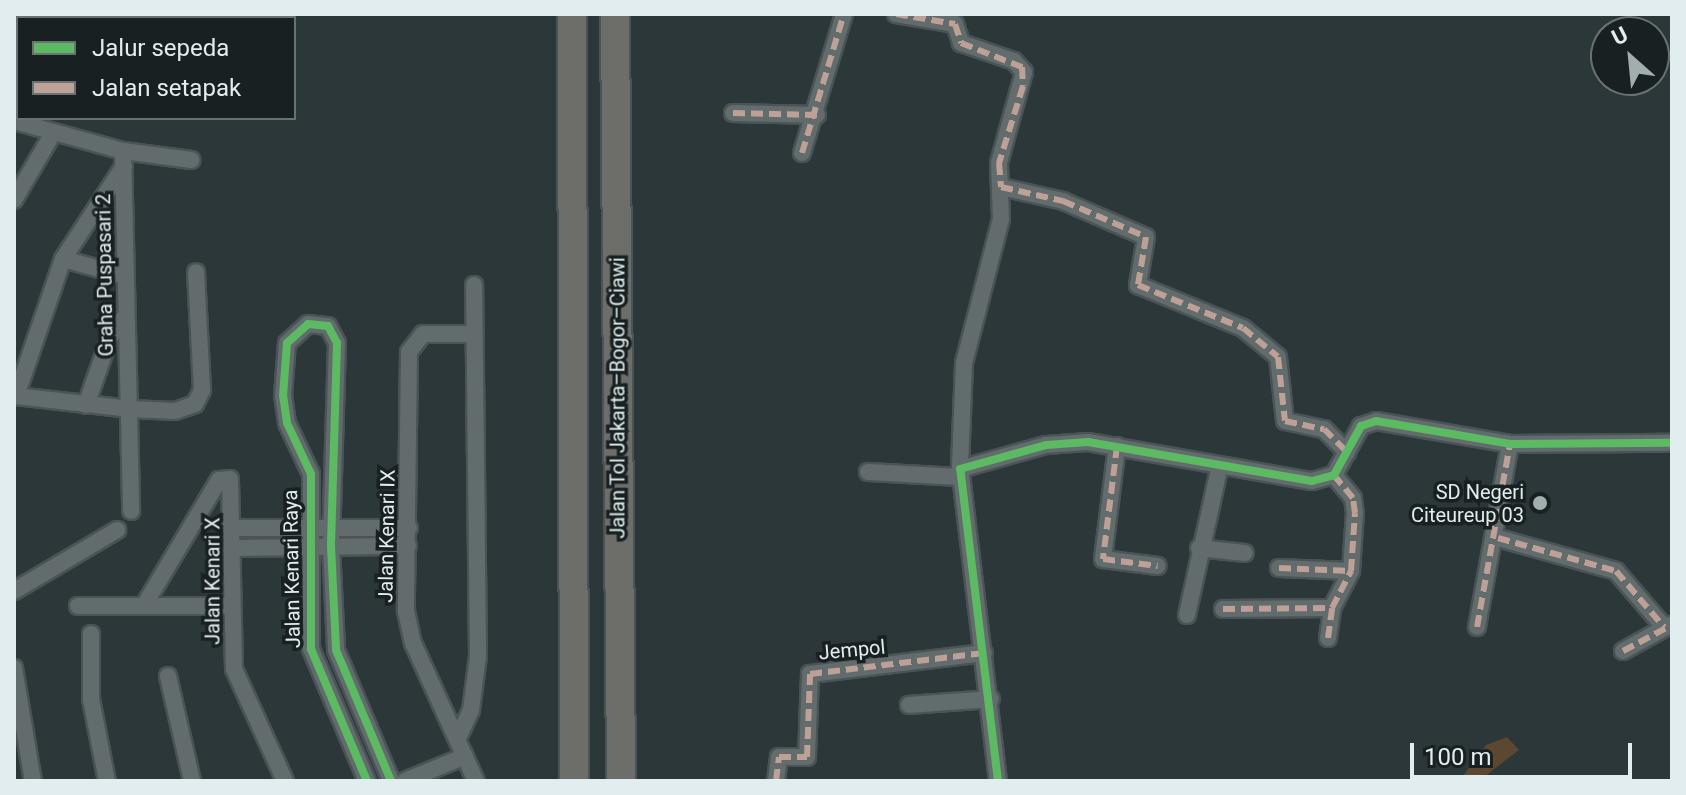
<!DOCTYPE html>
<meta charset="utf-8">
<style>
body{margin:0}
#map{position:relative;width:1686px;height:795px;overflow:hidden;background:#2c3739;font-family:Roboto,sans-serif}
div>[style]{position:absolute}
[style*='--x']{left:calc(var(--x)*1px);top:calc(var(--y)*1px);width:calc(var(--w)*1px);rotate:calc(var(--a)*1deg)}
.green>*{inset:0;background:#5c4730}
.roads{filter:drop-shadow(2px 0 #4a5355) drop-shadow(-2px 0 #4a5355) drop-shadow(0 2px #4a5355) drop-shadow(0 -2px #4a5355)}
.street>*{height:16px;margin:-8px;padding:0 8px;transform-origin:8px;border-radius:8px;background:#636c6d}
.highway>*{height:28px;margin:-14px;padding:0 14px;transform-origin:14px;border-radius:14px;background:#6d6e69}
.quiet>*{height:6px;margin-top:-3px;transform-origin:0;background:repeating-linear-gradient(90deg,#bda197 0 12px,transparent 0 18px)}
.cycleway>*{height:8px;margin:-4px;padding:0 4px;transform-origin:4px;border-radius:4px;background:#5cba63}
.dots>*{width:22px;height:22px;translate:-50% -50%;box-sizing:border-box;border:4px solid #182021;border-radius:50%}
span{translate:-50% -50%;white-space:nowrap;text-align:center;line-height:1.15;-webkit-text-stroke:7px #182021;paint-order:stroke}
.street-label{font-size:20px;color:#e1edee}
.poi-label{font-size:20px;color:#e1edee}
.right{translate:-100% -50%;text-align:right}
.frame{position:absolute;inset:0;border:16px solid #e1edee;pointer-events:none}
.legend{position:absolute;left:16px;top:16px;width:280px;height:104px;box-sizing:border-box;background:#182021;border:2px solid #687273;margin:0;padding:10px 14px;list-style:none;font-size:24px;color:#e1edee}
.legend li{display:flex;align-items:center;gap:16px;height:40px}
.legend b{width:40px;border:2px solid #687273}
.north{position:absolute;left:1590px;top:16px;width:80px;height:80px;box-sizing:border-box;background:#182021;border:2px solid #687273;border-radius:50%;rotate:333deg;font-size:22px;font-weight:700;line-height:32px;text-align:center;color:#e1edee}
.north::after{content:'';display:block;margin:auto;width:28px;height:36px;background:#a2adaf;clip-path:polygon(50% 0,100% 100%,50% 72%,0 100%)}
.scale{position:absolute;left:1410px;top:743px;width:222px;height:36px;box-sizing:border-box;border:4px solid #e1edee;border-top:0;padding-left:10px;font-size:24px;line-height:28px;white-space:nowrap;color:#e1edee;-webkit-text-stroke:6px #182021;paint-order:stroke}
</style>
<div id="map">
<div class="green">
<div style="clip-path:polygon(1507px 737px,1519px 750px,1479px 781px,1459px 781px,1486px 745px)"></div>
</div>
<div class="roads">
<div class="street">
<div style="--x:193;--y:14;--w:5;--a:0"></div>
<div style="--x:896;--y:14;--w:60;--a:9.6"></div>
<div style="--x:955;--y:24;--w:20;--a:72"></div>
<div style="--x:961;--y:43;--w:56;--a:18.8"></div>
<div style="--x:1014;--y:61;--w:15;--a:48"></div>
<div style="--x:1024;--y:72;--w:94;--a:105.4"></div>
<div style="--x:999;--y:163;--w:56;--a:88"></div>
<div style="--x:1001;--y:219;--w:149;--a:104.4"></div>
<div style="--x:964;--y:363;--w:106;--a:92.2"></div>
<div style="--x:141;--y:18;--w:7;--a:-34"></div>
<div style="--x:733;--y:113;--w:84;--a:1.4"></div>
<div style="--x:14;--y:121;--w:113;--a:15.4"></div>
<div style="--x:123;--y:151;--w:360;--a:88.7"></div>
<div style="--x:123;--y:151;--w:69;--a:7.5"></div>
<div style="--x:802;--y:153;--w:145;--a:-73.2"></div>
<div style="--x:124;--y:166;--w:111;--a:123.3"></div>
<div style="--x:63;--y:259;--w:145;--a:108.9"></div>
<div style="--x:16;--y:396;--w:115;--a:6.5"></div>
<div style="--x:130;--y:409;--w:45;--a:2.5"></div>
<div style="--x:175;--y:411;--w:21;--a:-19"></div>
<div style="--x:195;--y:404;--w:16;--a:-63"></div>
<div style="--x:202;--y:390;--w:118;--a:-92.9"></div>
<div style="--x:1001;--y:187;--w:64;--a:12.7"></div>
<div style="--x:1063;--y:201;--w:90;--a:23.4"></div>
<div style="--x:1146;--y:237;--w:49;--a:99.5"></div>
<div style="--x:1138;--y:285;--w:113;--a:22.3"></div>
<div style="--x:1243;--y:328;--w:45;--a:39.6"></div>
<div style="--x:1278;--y:357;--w:64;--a:83.8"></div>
<div style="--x:1285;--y:421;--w:40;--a:12"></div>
<div style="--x:1324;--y:429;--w:33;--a:45"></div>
<div style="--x:14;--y:200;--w:75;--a:-59.7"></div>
<div style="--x:63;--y:259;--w:61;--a:15.2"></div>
<div style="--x:474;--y:334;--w:51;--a:180"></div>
<div style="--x:423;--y:334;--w:23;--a:128"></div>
<div style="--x:409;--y:352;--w:259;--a:90.7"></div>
<div style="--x:406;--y:611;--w:33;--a:78"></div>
<div style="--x:413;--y:643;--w:152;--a:65.5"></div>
<div style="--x:86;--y:405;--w:72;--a:-70.6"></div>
<div style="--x:110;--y:337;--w:24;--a:-54"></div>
<div style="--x:1117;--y:446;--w:114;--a:97.1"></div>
<div style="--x:1103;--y:559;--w:55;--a:7.3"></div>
<div style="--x:868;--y:472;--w:92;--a:3.1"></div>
<div style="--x:234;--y:528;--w:175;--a:0"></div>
<div style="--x:1498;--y:538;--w:123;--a:15.6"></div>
<div style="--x:1616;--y:571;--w:74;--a:49.4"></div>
<div style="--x:234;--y:548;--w:174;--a:-0.7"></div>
<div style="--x:1199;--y:548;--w:46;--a:6.2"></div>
<div style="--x:1279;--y:568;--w:72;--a:2.4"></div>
<div style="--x:14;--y:591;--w:120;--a:-30.6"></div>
<div style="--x:145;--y:604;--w:144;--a:-59.2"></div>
<div style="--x:219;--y:480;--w:11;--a:-5"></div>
<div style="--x:230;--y:479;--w:190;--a:88.8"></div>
<div style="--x:234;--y:669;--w:123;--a:65.5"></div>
<div style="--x:78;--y:606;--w:151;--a:0"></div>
<div style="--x:1223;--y:609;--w:109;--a:-0.5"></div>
<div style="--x:1187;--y:615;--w:149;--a:-77.6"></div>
<div style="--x:1477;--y:627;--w:186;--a:-79.8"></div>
<div style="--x:91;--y:634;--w:65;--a:90"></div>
<div style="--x:91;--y:699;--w:84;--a:79"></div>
<div style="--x:1328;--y:638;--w:30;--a:-82"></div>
<div style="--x:1332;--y:608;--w:42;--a:-62.8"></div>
<div style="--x:1351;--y:571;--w:58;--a:-86.1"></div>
<div style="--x:1355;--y:513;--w:15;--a:-98"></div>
<div style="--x:1353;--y:498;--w:30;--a:-130"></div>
<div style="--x:1623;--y:651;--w:54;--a:-29"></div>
<div style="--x:14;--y:668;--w:115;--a:80.5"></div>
<div style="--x:168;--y:676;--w:108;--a:77.1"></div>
<div style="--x:909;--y:705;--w:82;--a:-4.2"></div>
<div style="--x:458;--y:738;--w:31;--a:-65"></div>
<div style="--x:471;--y:710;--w:54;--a:-82.6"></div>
<div style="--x:478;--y:656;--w:371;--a:-90.6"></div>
<div style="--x:367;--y:781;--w:143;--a:-113"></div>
<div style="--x:311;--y:649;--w:175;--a:-90"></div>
<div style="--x:311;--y:474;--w:56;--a:-115.2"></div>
<div style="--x:287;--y:423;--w:27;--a:-98"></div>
<div style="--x:283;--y:396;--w:53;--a:-85.7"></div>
<div style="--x:287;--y:343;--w:28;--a:-42"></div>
<div style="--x:308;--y:324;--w:20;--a:6"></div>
<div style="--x:328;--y:326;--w:19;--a:62"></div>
<div style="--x:337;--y:343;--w:203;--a:91.7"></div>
<div style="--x:331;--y:546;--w:104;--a:87.2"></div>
<div style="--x:336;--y:650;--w:142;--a:67.2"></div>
<div style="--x:405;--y:781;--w:65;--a:-22.6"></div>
<div style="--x:776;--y:781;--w:24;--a:-83"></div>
<div style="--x:779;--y:757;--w:28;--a:0"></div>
<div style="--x:807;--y:757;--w:83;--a:-87.9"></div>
<div style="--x:810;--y:674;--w:175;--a:-6.9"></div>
<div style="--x:998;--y:781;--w:314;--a:-96.9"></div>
<div style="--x:960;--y:469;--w:89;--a:-15.6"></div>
<div style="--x:1046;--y:445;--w:42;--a:-4.1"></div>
<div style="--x:1088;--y:442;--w:227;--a:9.9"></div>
<div style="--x:1312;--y:481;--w:23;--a:-15"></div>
<div style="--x:1334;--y:475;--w:56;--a:-61.1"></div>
<div style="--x:1361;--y:426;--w:16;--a:-18"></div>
<div style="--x:1376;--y:421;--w:136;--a:9.7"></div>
<div style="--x:1510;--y:444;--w:162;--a:-0.4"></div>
</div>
<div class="highway">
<div style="--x:572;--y:14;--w:767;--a:89.85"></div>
<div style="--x:615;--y:14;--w:767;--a:89.55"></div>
</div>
</div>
<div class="quiet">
<div style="--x:896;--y:14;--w:60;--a:9.6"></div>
<div style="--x:955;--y:24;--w:20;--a:72"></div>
<div style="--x:961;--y:43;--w:66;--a:21.5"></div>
<div style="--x:1022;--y:67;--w:19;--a:87"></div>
<div style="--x:1023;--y:86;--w:81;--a:107.3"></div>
<div style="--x:999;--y:163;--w:24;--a:85"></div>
<div style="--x:1001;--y:187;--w:64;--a:12.7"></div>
<div style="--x:1063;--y:201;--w:90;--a:23.4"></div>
<div style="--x:1146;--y:237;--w:49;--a:99.5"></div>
<div style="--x:1138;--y:285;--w:113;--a:22.3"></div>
<div style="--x:1243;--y:328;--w:45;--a:39.6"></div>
<div style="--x:1278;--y:357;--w:64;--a:83.8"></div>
<div style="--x:1285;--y:421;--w:40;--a:12"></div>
<div style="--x:1324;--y:429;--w:33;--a:45"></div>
<div style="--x:733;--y:113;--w:84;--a:1.4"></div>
<div style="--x:802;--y:153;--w:145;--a:-73.2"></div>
<div style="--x:1117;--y:446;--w:114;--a:97.1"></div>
<div style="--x:1103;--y:559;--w:55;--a:7.3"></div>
<div style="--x:1498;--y:538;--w:123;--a:15.6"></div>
<div style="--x:1616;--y:571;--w:74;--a:49.4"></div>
<div style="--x:1279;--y:568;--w:72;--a:2.4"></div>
<div style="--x:1223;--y:609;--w:109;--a:-0.5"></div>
<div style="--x:1477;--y:627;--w:186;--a:-79.8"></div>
<div style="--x:1328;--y:638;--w:30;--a:-82"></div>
<div style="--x:1332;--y:608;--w:42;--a:-62.8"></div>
<div style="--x:1351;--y:571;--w:58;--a:-86.1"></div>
<div style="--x:1355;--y:513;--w:15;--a:-98"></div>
<div style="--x:1353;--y:498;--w:30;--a:-130"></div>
<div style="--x:1623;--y:651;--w:55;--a:-28"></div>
<div style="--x:776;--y:781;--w:24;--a:-83"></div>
<div style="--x:779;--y:757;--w:28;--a:0"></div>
<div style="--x:807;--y:757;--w:83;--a:-87.9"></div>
<div style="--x:810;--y:674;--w:175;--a:-6.9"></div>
</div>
<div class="cycleway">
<div style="--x:367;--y:781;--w:143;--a:-113"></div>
<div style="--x:311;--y:649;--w:175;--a:-90"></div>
<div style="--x:311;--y:474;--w:56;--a:-115.2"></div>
<div style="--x:287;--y:423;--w:27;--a:-98"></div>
<div style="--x:283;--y:396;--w:53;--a:-85.7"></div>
<div style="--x:287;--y:343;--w:28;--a:-42"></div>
<div style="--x:308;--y:324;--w:20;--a:6"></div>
<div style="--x:328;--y:326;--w:19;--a:62"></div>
<div style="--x:337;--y:343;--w:203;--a:91.7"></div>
<div style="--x:331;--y:546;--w:104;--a:87.2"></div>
<div style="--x:336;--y:650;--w:142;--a:67.2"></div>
<div style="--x:998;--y:781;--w:314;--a:-96.9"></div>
<div style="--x:960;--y:469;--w:89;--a:-15.6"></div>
<div style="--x:1046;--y:445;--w:42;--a:-4.1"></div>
<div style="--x:1088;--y:442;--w:227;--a:9.9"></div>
<div style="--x:1312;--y:481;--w:23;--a:-15"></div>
<div style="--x:1334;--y:475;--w:56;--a:-61.1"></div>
<div style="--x:1361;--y:426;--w:16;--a:-18"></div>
<div style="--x:1376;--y:421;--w:136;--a:9.7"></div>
<div style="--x:1510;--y:444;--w:162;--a:-0.4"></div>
</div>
<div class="dots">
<div style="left:1540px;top:503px;background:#a2adaf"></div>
</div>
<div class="street-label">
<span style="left:105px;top:275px;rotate:-91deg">Graha Puspasari 2</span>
<span style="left:618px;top:398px;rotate:-90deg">Jalan Tol Jakarta–Bogor–Ciawi</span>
<span style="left:387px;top:536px;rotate:-89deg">Jalan Kenari IX</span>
<span style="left:292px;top:569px;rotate:-91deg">Jalan Kenari Raya</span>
<span style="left:213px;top:581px;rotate:-90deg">Jalan Kenari X</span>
<span style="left:852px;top:650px;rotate:-5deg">Jempol</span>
</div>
<div class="poi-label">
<span class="right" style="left:1524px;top:504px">SD Negeri<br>Citeureup 03</span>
</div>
<div class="frame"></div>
<ul class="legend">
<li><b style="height:10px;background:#5cba63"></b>Jalur sepeda</li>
<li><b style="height:10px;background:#bda197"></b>Jalan setapak</li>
</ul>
<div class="north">U</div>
<div class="scale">100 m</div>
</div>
